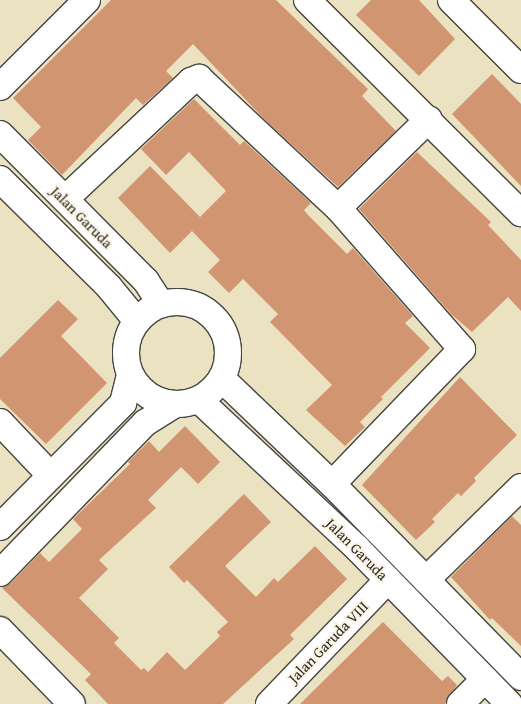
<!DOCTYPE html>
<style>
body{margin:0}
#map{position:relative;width:521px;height:704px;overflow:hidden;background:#eae2c1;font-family:"Gentium Book Plus",serif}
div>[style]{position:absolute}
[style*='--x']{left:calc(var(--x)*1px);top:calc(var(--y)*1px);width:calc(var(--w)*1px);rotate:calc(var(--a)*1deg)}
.building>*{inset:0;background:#d29572}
.roads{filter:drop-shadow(1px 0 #484642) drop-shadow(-1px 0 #484642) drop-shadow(0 1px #484642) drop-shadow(0 -1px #484642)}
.minor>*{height:26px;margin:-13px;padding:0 13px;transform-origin:13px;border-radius:13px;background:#fff}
.minor>.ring{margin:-13px;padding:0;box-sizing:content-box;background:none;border:26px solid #fff;border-radius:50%}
span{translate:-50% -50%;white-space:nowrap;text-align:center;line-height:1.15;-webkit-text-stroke:4.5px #fcf5e5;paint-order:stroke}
.street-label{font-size:15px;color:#2b2b2b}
</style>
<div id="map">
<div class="building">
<div style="clip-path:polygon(111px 0,276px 0,368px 89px,362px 96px,396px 131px,338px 187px,265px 120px,193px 44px,166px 71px,173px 78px,143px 105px,136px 98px,62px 175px,28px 140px,41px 127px,13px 98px)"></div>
<div style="clip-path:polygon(371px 0,419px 0,455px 39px,419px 76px,356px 15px)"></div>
<div style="clip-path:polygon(492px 74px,521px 104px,521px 186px,452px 114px)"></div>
<div style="clip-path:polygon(194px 99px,240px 145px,244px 141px,311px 203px,304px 210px,308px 215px,347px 254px,353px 248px,413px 316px,405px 323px,430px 348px,381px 397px,383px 399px,360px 422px,365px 427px,345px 446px,306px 410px,332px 385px,270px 322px,278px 314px,243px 279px,229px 293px,208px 272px,220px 260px,192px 231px,170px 253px,118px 198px,150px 166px,200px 217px,226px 191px,189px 152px,166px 175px,141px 149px)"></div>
<div style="clip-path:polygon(417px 152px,491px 222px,488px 225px,521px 260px,521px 311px,508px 297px,472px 332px,451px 314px,359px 209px)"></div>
<div style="clip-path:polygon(58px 300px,78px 319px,61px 336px,107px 383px,46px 444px,0 399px,0 358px)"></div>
<div style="clip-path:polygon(460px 377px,517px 435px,474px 478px,476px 481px,461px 496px,458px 493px,432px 519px,435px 522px,416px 540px,362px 485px)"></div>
<div style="clip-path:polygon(185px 426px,220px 462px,198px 484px,181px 467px,148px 500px,156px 508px,99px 560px,108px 569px,79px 598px,119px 638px,114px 643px,141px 670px,144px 668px,148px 672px,167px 652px,185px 670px,220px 636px,217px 632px,228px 622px,187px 580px,184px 583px,169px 567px,244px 494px,271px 522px,225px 566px,256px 597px,274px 578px,278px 582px,315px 546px,347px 579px,290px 635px,294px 639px,223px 704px,108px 704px,85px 680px,91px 674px,2px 588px,11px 583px,40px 553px,49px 562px,82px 529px,73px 519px,130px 464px,128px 462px,149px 441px,159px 452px)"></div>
<div style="clip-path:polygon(512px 516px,521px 525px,521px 646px,492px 618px,490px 620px,451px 577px)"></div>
<div style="clip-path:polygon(383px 622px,442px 681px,448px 676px,457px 685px,445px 704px,300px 704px)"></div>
</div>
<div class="roads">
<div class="minor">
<div style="--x:307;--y:0;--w:302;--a:44.9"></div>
<div style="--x:451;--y:0;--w:99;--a:45"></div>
<div style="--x:0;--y:87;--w:123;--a:-45"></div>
<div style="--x:0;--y:134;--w:207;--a:45.2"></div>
<div style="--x:146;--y:281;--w:27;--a:57"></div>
<div style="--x:0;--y:179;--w:153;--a:44.7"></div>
<div style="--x:109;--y:287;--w:43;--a:50.7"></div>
<div style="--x:65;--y:199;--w:173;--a:-43.1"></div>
<div style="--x:191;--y:81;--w:9;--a:-21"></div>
<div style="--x:199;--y:78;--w:190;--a:43.1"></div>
<div style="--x:338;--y:208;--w:188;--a:48.7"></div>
<div style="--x:462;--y:349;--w:187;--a:133.9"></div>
<div style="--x:338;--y:208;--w:127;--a:-44.4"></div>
<div class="ring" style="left:126px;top:302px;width:76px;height:76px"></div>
<div style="--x:222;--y:379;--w:152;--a:43.7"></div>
<div style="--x:332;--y:484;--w:270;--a:45.6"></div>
<div style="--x:199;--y:400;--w:216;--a:43.1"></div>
<div style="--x:357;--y:548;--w:218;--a:45.7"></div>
<div style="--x:0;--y:422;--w:74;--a:46.6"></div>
<div style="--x:0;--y:527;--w:175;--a:-45.2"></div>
<div style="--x:123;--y:403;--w:29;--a:-76"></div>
<div style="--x:0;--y:573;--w:209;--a:-46"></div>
<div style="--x:145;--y:423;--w:34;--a:-32"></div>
<div style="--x:426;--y:580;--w:133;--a:-44.4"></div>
<div style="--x:0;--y:630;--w:103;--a:45.8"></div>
<div style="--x:269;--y:704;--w:172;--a:-46.2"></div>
<div style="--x:460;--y:704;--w:35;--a:-45"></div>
</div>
</div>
<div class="street-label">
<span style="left:82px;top:217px;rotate:45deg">Jalan Garuda</span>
<span style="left:357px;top:549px;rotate:45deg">Jalan Garuda</span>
<span style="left:328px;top:642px;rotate:-46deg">Jalan Garuda VIII</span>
</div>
</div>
